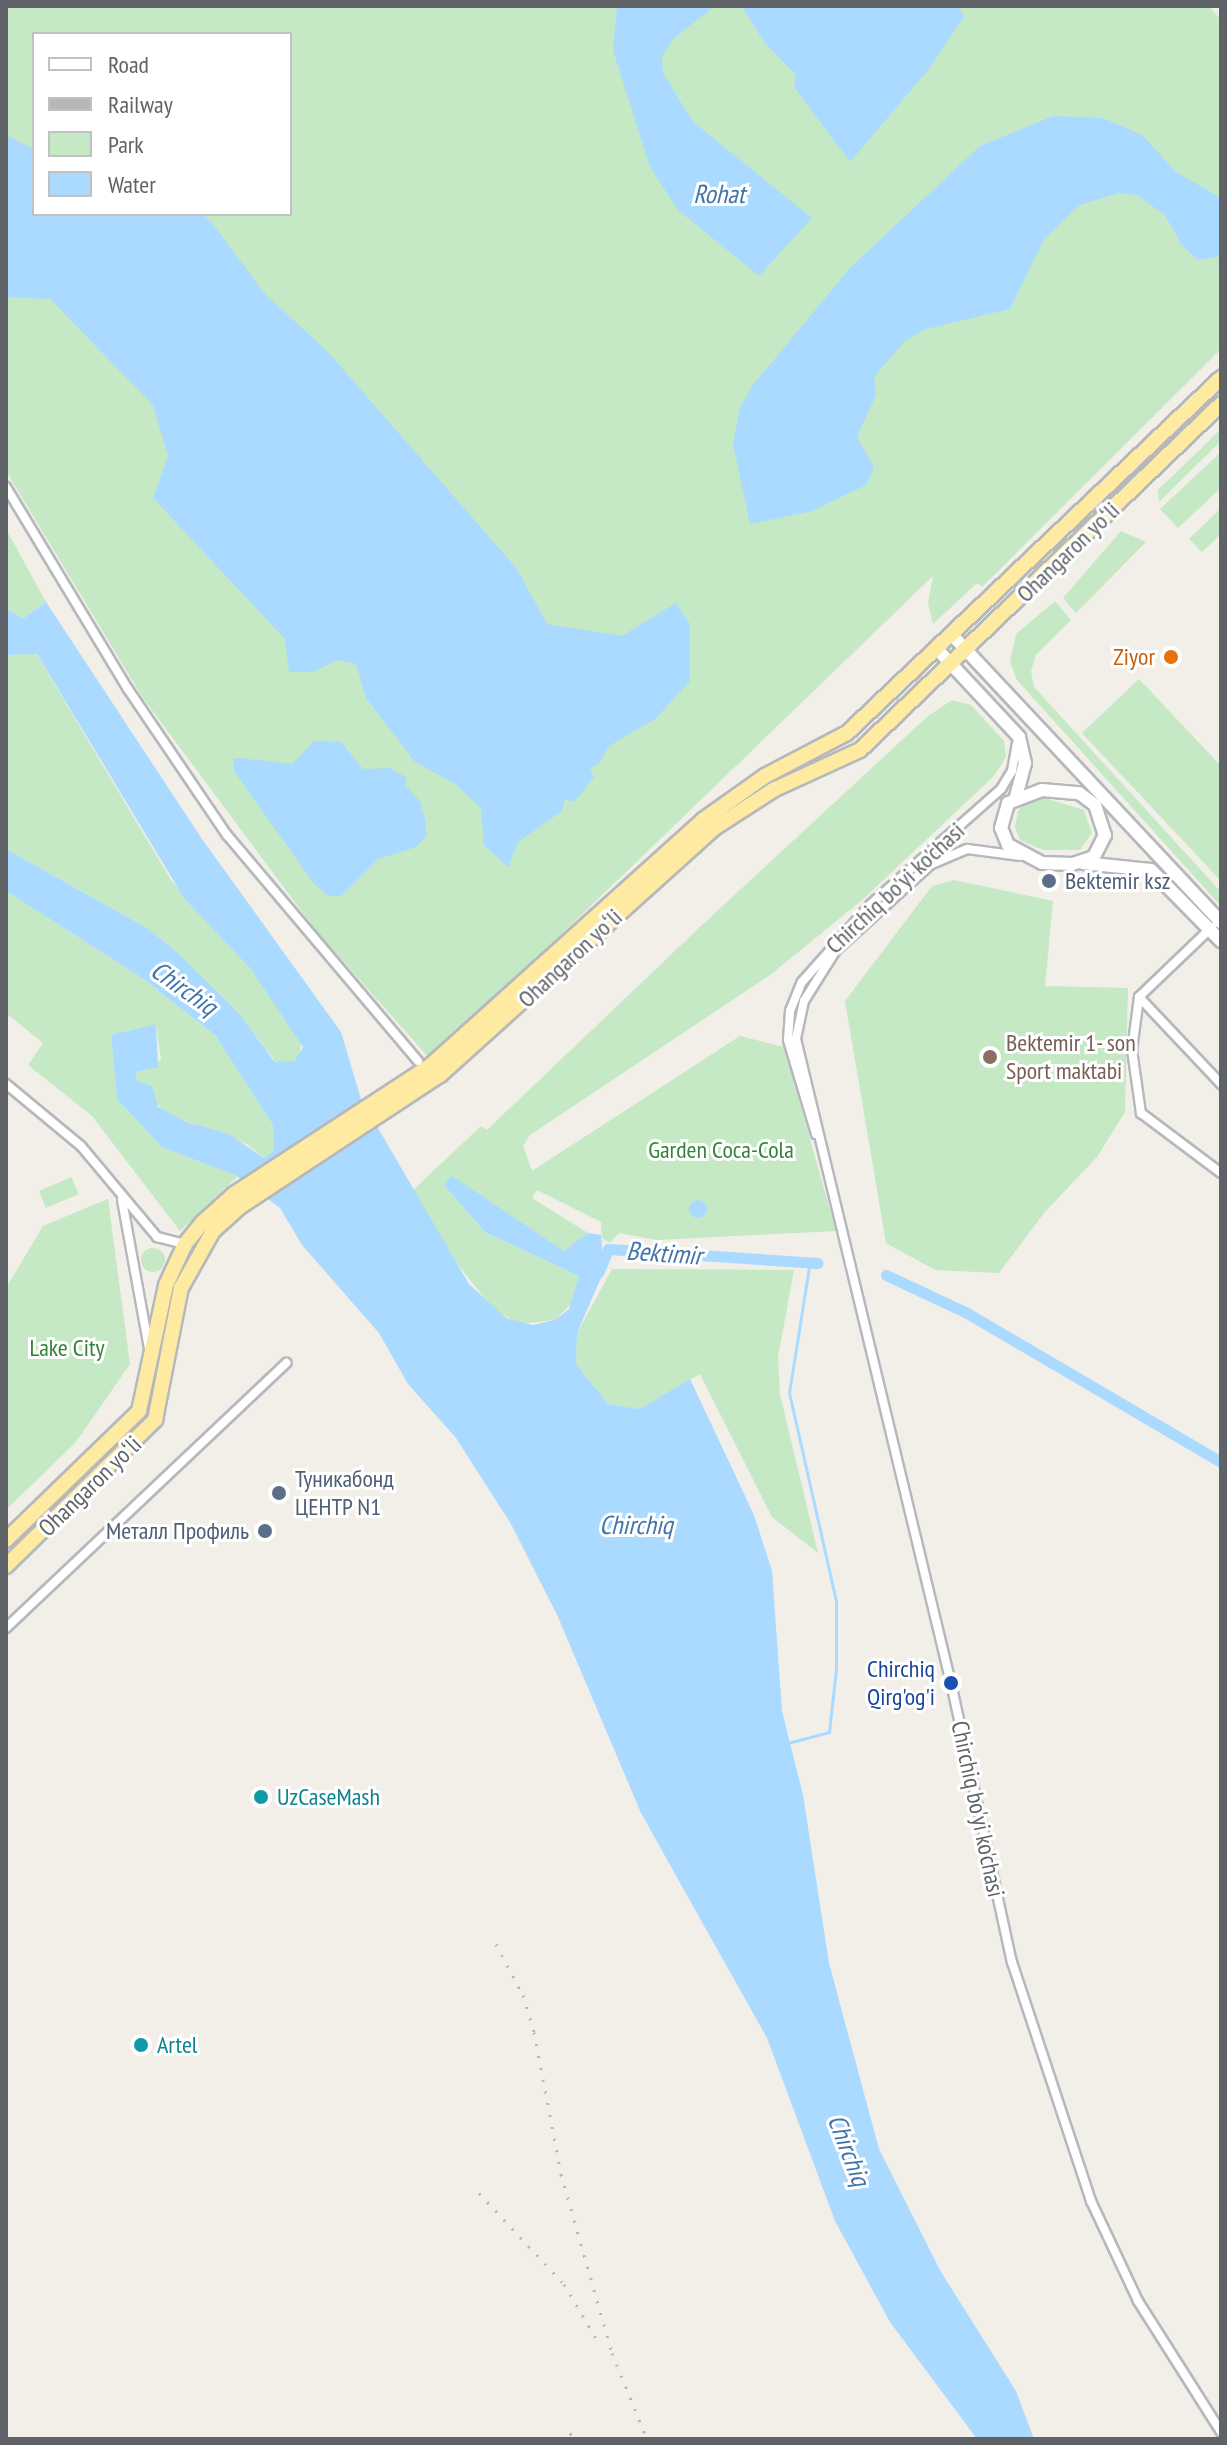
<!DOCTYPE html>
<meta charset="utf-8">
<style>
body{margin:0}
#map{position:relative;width:1227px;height:2445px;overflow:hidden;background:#f1efe8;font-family:"PT Sans Narrow",sans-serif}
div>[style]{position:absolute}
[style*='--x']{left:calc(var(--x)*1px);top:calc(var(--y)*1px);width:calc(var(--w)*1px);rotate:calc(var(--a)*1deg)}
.green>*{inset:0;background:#c5e8c5}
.round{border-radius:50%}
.water>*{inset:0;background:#aadaff}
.stream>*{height:3px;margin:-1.5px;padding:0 1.5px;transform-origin:1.5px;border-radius:1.5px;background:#aadaff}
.canal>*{height:11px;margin:-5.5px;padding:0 5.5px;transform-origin:5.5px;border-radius:5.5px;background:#aadaff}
.river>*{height:18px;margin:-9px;padding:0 9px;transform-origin:9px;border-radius:9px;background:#aadaff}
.roads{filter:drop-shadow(2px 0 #b5b8bc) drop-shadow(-2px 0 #b5b8bc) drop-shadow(0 2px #b5b8bc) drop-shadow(0 -2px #b5b8bc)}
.minor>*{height:8px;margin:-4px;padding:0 4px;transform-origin:4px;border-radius:4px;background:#fff}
.secondary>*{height:12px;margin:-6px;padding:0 6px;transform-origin:6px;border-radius:6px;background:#fff}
.trunk>*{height:14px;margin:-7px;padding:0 7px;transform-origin:7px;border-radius:7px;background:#feeaa1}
.rail>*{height:3px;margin-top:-1.5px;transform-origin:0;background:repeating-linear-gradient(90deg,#b6b7b8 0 2px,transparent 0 12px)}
.dots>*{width:22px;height:22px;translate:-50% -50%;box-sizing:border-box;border:4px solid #fff;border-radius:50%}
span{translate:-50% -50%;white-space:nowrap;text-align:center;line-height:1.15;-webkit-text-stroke:6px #fff;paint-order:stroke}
.street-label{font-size:24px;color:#5f6368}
.food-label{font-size:24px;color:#c56008}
.right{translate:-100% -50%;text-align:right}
.service-label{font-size:24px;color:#4e5e75}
.left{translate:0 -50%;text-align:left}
.education-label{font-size:24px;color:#785e54}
.park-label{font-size:24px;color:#348238}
.transit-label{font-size:24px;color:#164399}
.culture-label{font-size:24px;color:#0d838f}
.water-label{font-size:26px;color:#4174aa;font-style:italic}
.frame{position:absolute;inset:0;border:8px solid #5f6368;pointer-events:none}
.legend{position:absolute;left:32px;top:32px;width:260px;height:184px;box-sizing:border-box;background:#fff;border:2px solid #bfc1c3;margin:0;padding:10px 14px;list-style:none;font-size:24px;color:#5f6368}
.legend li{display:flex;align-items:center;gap:16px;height:40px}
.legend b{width:40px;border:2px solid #bfc1c3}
</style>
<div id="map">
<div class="green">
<div style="clip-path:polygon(evenodd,6px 6px,1209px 6px,1221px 20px,1221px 349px,982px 587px,977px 583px,933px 624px,928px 603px,933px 576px,431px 1060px,317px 932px,143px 698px,6px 471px,6px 6px,34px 34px,290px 34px,290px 214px,34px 214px,34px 34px)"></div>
<div style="clip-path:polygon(1221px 429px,1221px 441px,1159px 502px,1158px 490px)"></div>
<div style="clip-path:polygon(1221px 452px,1221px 488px,1178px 528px,1160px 509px)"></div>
<div style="clip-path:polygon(1221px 508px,1221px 534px,1202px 552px,1189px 539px)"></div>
<div style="clip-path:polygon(6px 529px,46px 602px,6px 631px)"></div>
<div style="clip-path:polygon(1121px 531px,1146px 542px,1076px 613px,1063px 598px)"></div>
<div style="clip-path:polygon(1055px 601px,1071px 620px,1036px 655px,1031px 671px,1034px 687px,1221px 892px,1221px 906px,1017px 680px,1010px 662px,1016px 634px)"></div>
<div style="clip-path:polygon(36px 653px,171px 880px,251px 969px,301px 1040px,300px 1058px,289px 1064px,276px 1062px,238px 1012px,176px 951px,147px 928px,6px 849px,6px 655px)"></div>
<div style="clip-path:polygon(1139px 679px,1221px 766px,1221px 881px,1082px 733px)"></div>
<div style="clip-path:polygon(952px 700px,971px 705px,1004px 741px,1006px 757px,994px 776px,861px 901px,770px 975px,530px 1135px,523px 1146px,532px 1171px,740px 1036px,784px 1047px,836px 1231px,657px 1240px,619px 1233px,610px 1243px,602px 1238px,601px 1222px,537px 1190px,532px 1198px,588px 1233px,564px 1252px,444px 1185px,485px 1232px,579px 1276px,573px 1302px,555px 1320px,520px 1324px,494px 1310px,444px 1247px,412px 1191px,481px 1126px,487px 1130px,701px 926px,928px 716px)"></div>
<div style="clip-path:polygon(1041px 797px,1084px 810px,1092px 833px,1080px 850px,1043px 850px,1020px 840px,1015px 827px,1018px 811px,1027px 801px)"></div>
<div style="clip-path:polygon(954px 880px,1053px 901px,1045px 986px,1128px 988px,1125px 1112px,1097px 1157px,1044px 1213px,999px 1273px,935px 1270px,886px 1243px,845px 1001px,932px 886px)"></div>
<div style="clip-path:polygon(6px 891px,142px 978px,215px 1035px,273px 1125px,274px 1151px,264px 1158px,247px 1144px,166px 1114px,137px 1081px,134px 1072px,161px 1060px,156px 1024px,111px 1035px,117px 1099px,162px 1147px,238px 1176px,180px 1231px,92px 1116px,28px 1065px,43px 1043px,6px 1013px)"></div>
<div style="clip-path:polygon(71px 1177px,79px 1194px,46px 1208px,39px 1191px)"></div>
<div style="clip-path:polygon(108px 1199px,130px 1364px,76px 1442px,6px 1510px,6px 1288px,43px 1226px)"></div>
<div class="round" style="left:141px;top:1248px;width:24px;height:24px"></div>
<div style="clip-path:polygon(612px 1269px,794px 1270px,778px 1357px,780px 1394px,818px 1553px,772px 1517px,700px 1374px,640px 1409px,608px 1404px,576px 1364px,577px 1333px)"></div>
</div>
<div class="water">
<div style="clip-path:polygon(617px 6px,715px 6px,673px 39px,662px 56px,663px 73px,693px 122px,812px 218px,759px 276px,678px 210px,650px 167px,613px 50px)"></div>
<div style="clip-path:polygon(741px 6px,958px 6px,964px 17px,928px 70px,850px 162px,794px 87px,796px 75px,765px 43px)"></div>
<div style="clip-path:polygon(1053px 116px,1103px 118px,1142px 135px,1176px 172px,1221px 198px,1220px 256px,1198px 260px,1181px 244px,1165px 215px,1137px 195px,1119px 193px,1080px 205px,1044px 239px,1010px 309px,926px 329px,905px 341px,874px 377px,876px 395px,857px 437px,874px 467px,866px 485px,812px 511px,750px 524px,733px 444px,740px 407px,753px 385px,850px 268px,980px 146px)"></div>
<div style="clip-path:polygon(6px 135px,34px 149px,34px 214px,202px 214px,211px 222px,266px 295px,328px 352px,517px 569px,547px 624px,622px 636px,676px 603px,690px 624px,690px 681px,655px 719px,609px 746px,599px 764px,590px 768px,594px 777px,574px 802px,565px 799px,562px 811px,518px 842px,508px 867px,484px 845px,481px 808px,454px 783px,415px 762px,366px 698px,356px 664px,338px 660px,313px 672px,289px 672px,285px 639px,153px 498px,168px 456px,153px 405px,50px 299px,6px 297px)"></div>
<div style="clip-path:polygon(46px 602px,202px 839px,341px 1032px,361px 1099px,469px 1284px,506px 1318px,533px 1325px,555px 1320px,569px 1309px,579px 1276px,485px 1232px,444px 1185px,452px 1176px,564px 1251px,588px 1233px,601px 1235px,604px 1271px,577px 1333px,576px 1364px,608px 1404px,640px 1409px,690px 1379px,754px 1515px,772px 1571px,782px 1711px,803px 1795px,829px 1963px,879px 2149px,941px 2272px,1016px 2391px,1034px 2439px,977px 2439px,890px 2322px,835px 2221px,767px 2038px,641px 1813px,558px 1617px,511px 1524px,456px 1438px,408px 1384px,379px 1333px,302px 1245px,280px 1208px,237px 1176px,162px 1147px,117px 1099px,111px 1035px,156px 1024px,158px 1067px,135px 1072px,137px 1081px,152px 1086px,158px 1107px,186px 1122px,229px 1134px,264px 1158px,274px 1151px,273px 1125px,215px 1035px,142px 978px,6px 891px,6px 849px,147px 928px,176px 951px,238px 1012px,275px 1062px,295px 1061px,303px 1047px,251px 969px,184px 898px,37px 654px,6px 655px,6px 631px)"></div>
<div style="clip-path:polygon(314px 741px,341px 742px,363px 769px,390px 768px,407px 778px,405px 785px,420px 801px,426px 823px,426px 836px,416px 847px,378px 859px,341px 896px,329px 896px,314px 884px,234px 771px,233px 759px,239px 758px,292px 764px)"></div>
<div class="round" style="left:689px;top:1200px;width:18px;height:18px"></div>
</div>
<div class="stream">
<div style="--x:788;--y:1743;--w:42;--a:-15"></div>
<div style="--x:829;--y:1732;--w:63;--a:-83.7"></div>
<div style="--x:836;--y:1669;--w:68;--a:-90"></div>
<div style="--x:836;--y:1601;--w:213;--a:-102.7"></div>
<div style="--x:789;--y:1393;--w:134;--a:-81"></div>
</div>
<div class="canal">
<div style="--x:598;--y:1273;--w:26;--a:-67"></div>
<div style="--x:608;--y:1249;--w:210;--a:3.8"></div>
<div style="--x:886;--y:1275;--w:89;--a:25.1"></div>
<div style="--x:967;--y:1313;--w:294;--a:30.4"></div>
</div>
<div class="river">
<div style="--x:6;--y:619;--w:33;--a:31"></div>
</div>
<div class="roads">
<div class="minor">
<div style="--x:6;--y:487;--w:236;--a:58.9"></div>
<div style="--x:128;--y:689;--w:176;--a:55.9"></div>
<div style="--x:227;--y:835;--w:296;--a:49.8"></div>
<div style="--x:1020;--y:856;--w:53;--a:-172.5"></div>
<div style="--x:967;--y:849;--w:39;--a:157"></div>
<div style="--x:931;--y:864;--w:128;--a:137.8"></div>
<div style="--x:836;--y:950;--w:60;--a:122.1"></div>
<div style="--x:804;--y:1001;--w:39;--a:102"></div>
<div style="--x:796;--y:1039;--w:662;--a:76.47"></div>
<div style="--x:951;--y:1683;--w:286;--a:77.7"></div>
<div style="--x:1012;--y:1962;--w:252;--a:71.7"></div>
<div style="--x:1091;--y:2201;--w:110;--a:64.8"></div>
<div style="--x:1138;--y:2301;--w:155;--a:57.6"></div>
<div style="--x:1212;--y:927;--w:101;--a:136.2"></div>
<div style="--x:1139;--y:997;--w:53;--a:97.5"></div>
<div style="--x:1132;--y:1050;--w:64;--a:81.9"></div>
<div style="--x:1141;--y:1113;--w:100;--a:36.9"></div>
<div style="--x:1139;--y:997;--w:120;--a:46.7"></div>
<div style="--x:6;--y:1084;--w:97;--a:39.6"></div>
<div style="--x:81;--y:1146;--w:119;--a:50.1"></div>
<div style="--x:157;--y:1237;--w:29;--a:14"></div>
<div style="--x:816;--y:1134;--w:98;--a:-106.6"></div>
<div style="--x:788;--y:1040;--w:29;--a:-86"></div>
<div style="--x:790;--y:1011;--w:31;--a:-68"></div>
<div style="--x:802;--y:982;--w:104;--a:-48.5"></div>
<div style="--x:871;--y:904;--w:174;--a:-41.5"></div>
<div style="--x:1001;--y:789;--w:21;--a:-59"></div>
<div style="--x:1012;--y:771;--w:27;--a:-80"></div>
<div style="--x:122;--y:1200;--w:150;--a:79.7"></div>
<div style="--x:6;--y:1628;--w:386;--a:-43.4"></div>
</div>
<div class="secondary">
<div style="--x:953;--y:636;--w:392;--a:46.9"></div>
<div style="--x:938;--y:650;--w:119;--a:47"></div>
<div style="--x:1019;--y:737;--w:27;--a:77"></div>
<div style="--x:1025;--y:763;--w:34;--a:105"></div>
<div style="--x:1042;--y:790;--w:37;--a:5"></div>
<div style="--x:1079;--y:793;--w:20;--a:37"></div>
<div style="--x:1095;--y:805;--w:32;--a:72"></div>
<div style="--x:1105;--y:835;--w:25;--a:117"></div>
<div style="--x:1094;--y:857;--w:23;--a:162"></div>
<div style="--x:1072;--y:864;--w:30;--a:-178"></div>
<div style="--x:1042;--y:863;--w:38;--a:-152"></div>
<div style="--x:1008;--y:845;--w:18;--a:-112"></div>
<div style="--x:1001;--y:828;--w:26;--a:-74"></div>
<div style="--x:1008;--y:803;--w:36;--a:-21"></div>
<div style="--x:1083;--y:863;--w:68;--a:5.9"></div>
<div style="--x:1151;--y:870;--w:100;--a:45.4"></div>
</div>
<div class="trunk">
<div style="--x:6;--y:1540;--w:185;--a:-44.1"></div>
<div style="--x:139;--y:1411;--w:129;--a:-77.9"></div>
<div style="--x:166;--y:1285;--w:45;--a:-65.1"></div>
<div style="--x:185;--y:1244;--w:28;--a:-51"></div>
<div style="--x:203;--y:1222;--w:42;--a:-42.1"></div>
<div style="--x:234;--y:1194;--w:235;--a:-33.2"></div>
<div style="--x:431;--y:1065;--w:366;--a:-42"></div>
<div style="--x:703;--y:820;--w:76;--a:-35.4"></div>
<div style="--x:765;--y:776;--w:93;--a:-27.7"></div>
<div style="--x:847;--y:733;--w:516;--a:-43.51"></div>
<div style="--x:6;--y:1566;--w:209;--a:-44.4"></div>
<div style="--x:155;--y:1420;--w:135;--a:-78.9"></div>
<div style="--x:181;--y:1288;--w:65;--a:-60.7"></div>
<div style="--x:213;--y:1231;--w:38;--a:-42"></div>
<div style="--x:241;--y:1206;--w:238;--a:-33.4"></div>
<div style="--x:440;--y:1075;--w:367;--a:-42"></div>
<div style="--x:713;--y:829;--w:72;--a:-33"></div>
<div style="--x:773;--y:790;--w:96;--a:-24.7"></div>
<div style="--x:860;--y:750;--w:500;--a:-43.78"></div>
</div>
</div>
<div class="rail">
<div style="--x:496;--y:1944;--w:58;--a:62.1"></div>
<div style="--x:523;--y:1995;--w:39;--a:73"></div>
<div style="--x:534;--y:2032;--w:145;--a:79.2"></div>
<div style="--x:561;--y:2174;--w:186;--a:74.1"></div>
<div style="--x:612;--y:2353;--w:93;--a:67.9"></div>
<div style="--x:479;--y:2193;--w:125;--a:47"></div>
<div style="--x:564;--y:2284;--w:71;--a:59.5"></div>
<div style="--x:570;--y:2433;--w:8;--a:50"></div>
</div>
<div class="dots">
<div style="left:1171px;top:657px;background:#e8710a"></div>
<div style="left:1049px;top:881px;background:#5c6f8a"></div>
<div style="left:990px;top:1057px;background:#8d6e63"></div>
<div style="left:279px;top:1493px;background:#5c6f8a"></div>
<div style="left:265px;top:1531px;background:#5c6f8a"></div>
<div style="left:951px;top:1683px;background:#1a4fb4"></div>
<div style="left:261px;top:1797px;background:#0f9aa8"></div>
<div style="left:141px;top:2045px;background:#0f9aa8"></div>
</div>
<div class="street-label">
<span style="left:1068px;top:552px;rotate:-44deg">Ohangaron yoʻli</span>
<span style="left:895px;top:888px;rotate:-43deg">Chirchiq bo'yi ko'chasi</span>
<span style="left:570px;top:958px;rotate:-43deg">Ohangaron yoʻli</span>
<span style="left:90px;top:1486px;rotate:-44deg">Ohangaron yoʻli</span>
<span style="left:978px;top:1809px;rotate:78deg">Chirchiq bo'yi ko'chasi</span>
</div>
<div class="food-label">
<span class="right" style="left:1155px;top:657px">Ziyor</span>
</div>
<div class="service-label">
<span class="left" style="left:1065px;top:881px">Bektemir ksz</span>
<span class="left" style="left:295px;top:1493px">Туникабонд<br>ЦЕНТР N1</span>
<span class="right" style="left:249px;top:1531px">Металл Профиль</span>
</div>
<div class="education-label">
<span class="left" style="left:1006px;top:1057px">Bektemir 1- son<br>Sport maktabi</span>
</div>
<div class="park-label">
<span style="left:721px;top:1150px">Garden Coca-Cola</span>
<span style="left:67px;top:1348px">Lake City</span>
</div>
<div class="transit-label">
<span class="right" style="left:935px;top:1683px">Chirchiq<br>Qirg'og'i</span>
</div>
<div class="culture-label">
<span class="left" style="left:277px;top:1797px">UzCaseMash</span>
<span class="left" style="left:157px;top:2045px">Artel</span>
</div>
<div class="water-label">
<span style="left:719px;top:194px">Rohat</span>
<span style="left:184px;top:988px;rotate:35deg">Chirchiq</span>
<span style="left:664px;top:1253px;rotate:4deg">Bektimir</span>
<span style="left:636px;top:1525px">Chirchiq</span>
<span style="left:849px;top:2150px;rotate:69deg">Chirchiq</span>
</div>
<div class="frame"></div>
<ul class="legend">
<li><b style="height:10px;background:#fff"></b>Road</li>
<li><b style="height:10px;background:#b6b7b8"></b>Railway</li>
<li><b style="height:22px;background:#c5e8c5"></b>Park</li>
<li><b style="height:22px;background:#aadaff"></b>Water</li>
</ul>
</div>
